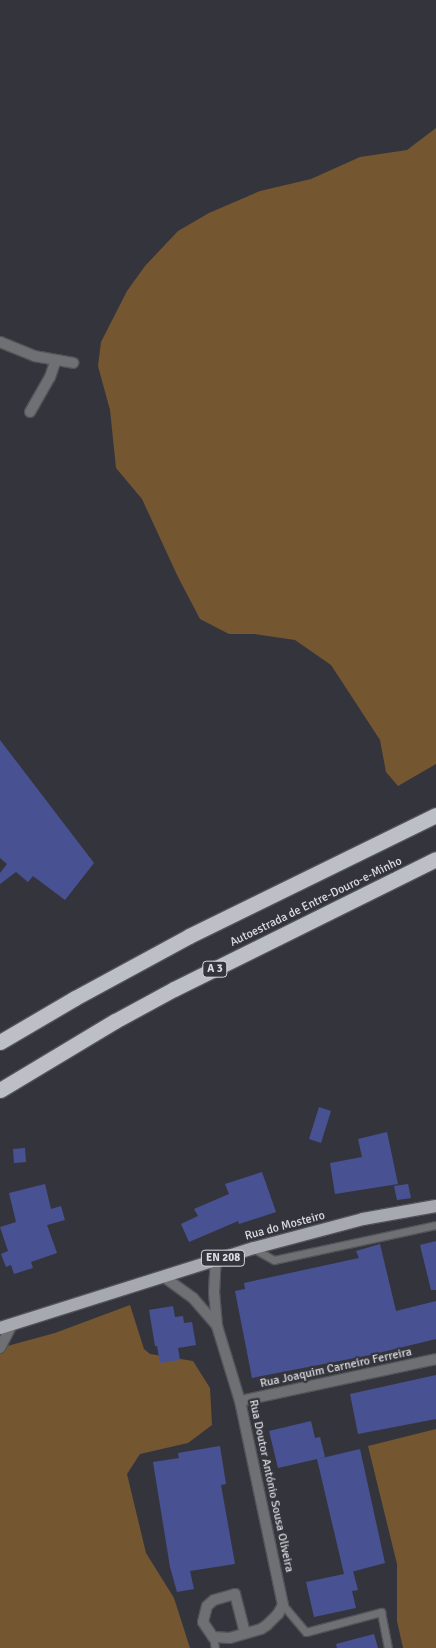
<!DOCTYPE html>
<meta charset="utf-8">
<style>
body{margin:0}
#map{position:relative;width:436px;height:1648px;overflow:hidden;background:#34353c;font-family:Signika,sans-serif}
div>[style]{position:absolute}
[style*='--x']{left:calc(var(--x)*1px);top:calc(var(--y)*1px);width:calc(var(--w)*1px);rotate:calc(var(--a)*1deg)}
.green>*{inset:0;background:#745631}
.building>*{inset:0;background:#485292}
.roads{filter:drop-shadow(1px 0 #52535a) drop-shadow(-1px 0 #52535a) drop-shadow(0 1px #52535a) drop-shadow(0 -1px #52535a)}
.service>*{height:7px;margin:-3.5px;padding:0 3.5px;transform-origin:3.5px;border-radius:3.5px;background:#6f7073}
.minor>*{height:10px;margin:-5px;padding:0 5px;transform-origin:5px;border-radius:5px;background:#6f7073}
.primary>*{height:12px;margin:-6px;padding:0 6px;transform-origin:6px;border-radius:6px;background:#a7a9b0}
.motorway>*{height:15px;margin:-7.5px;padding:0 7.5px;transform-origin:7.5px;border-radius:7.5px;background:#bdbfc7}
span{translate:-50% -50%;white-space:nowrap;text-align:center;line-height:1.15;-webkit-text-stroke:4.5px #34353c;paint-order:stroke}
.shield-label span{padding:1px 4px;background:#34353c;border:1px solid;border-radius:4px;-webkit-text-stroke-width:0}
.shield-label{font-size:11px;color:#dcdde2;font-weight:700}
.street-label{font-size:12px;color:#dcdde2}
</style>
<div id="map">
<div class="green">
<div style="clip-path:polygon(436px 128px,436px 764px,398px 786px,386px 772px,380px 740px,331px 665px,295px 640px,254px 634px,229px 634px,200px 619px,178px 577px,142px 499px,116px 468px,110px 410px,98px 366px,101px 342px,127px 291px,145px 266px,178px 231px,209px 213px,260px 191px,311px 179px,360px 157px,407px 150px)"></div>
<div style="clip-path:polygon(130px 1305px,144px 1349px,150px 1354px,193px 1361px,210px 1388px,212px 1425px,188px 1443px,140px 1454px,127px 1474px,146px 1553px,174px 1598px,190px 1648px,0 1648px,0 1348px,55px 1333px)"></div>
<div style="clip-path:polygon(436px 1429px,436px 1648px,403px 1648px,397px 1621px,397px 1564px,368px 1446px)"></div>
</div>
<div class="building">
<div style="clip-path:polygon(0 740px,94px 863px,65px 900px,33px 876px,28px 882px,16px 872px,0 884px,0 873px,7px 864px,0 858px)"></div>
<div style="clip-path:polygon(319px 1107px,331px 1111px,321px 1143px,309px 1139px)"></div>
<div style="clip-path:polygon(387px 1132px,398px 1184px,335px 1194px,330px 1163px,362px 1157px,358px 1139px)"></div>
<div style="clip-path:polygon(25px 1148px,26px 1162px,14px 1163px,13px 1149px)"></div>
<div style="clip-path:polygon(262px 1172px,276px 1212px,239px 1224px,238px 1221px,189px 1242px,181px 1224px,198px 1216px,194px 1209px,229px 1194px,225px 1184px)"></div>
<div style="clip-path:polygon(45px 1184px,51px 1209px,61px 1206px,65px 1220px,47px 1225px,57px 1253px,31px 1262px,33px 1268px,14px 1274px,11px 1265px,6px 1267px,1px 1254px,8px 1251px,0 1227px,16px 1222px,9px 1193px)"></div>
<div style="clip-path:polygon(408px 1184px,411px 1198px,397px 1200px,394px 1186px)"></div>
<div style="clip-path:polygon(436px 1241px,436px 1290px,431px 1290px,420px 1245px)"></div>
<div style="clip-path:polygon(380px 1244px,396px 1311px,436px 1301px,436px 1339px,370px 1355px,252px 1378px,235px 1291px,245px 1289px,244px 1283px,359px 1258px,356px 1251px)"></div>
<div style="clip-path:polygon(173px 1306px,175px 1317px,183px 1316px,184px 1323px,192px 1322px,196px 1345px,178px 1348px,180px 1360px,160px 1363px,157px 1346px,155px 1346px,149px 1310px)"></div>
<div style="clip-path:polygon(436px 1375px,436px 1419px,358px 1434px,350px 1394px)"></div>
<div style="clip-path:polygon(311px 1421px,315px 1438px,320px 1437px,325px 1457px,318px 1459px,360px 1449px,385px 1563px,351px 1572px,353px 1571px,358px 1590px,352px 1591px,356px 1608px,314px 1617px,306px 1582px,344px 1574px,317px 1459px,278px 1468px,269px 1431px)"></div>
<div style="clip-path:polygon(220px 1446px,226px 1484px,221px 1485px,235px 1564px,190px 1571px,194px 1589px,177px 1592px,170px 1567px,153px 1462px,179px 1458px,178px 1453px)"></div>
<div style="clip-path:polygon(374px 1634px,378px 1648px,337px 1648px,336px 1644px)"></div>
</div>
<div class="roads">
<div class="service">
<div style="--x:254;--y:1249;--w:23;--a:29"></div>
<div style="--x:274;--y:1260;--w:166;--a:-12.2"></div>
<div style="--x:283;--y:1605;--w:35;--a:50"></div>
<div style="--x:306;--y:1632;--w:78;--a:-14.9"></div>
<div style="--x:381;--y:1612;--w:37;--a:79"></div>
<div style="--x:213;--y:1637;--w:11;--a:80"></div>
</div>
<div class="minor">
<div style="--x:0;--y:342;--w:37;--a:22"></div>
<div style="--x:34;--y:356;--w:40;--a:10"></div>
<div style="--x:30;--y:412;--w:40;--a:-60.3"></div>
<div style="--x:50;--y:377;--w:18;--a:-71"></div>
<div style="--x:164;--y:1277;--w:36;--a:36"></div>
<div style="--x:193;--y:1298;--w:37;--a:49"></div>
<div style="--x:217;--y:1326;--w:33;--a:-95"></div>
<div style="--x:214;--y:1293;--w:33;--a:-87"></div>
<div style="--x:217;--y:1326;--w:78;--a:73"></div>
<div style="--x:240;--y:1401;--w:208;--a:78.1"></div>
<div style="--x:283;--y:1605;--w:10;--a:119"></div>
<div style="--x:278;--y:1614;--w:16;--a:135"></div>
<div style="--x:267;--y:1625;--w:7;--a:146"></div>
<div style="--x:261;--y:1629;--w:33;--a:164"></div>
<div style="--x:229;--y:1638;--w:16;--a:-176"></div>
<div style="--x:213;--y:1637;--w:18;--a:-124"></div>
<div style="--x:203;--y:1622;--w:16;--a:-76"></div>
<div style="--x:207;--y:1606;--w:9;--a:-41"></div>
<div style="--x:214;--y:1600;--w:22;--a:-16"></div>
<div style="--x:235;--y:1594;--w:40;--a:75.6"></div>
<div style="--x:0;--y:1348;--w:27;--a:-63"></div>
<div style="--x:240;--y:1401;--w:200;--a:-12.1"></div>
</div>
<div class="primary">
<div style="--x:0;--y:1328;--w:266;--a:-17.5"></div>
<div style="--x:254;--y:1248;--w:113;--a:-14.9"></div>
<div style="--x:363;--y:1219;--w:74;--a:-10.1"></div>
</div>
<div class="motorway">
<div style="--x:0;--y:1042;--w:87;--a:-30.4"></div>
<div style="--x:75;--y:998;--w:130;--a:-28.5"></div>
<div style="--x:189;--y:936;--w:275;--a:-26.1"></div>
<div style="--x:0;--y:1090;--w:134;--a:-31"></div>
<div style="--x:115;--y:1021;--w:67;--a:-28.5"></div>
<div style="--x:174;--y:989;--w:292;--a:-26.4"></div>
</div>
</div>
<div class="shield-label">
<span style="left:215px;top:969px">A 3</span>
<span style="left:223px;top:1258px">EN 208</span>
</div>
<div class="street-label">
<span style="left:316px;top:902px;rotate:-26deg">Autoestrada de Entre-Douro-e-Minho</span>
<span style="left:285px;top:1226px;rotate:-15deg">Rua do Mosteiro</span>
<span style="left:336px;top:1368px;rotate:-12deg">Rua Joaquim Carneiro Ferreira</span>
<span style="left:271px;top:1486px;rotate:78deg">Rua Doutor António Sousa Oliveira</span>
</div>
</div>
